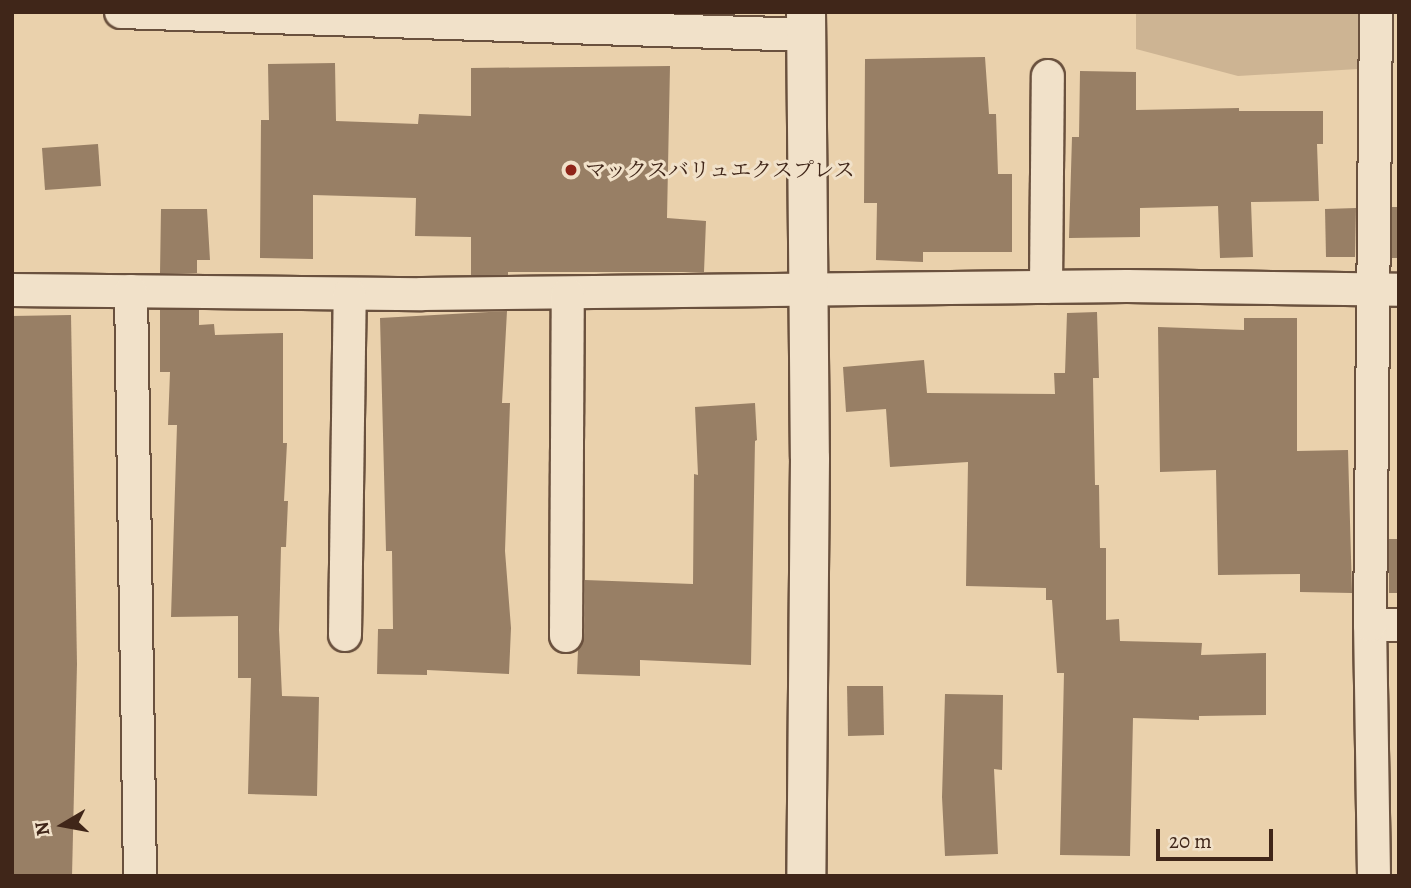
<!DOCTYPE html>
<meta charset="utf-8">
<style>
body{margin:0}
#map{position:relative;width:1411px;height:888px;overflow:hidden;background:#ead1ac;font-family:Alegreya,"Noto Serif JP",serif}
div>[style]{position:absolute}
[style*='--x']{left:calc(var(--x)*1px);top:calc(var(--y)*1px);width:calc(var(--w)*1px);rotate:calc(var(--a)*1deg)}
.green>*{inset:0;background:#cdb493}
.building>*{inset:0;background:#987f65}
.roads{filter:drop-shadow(2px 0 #6a513e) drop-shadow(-2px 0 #6a513e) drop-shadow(0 2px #6a513e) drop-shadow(0 -2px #6a513e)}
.street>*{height:32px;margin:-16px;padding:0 16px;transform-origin:16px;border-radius:16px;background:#f1e1c9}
.secondary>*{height:38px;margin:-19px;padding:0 19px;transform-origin:19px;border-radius:19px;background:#f1e1c9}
.dots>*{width:19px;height:19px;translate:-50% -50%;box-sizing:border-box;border:4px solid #f1e1c9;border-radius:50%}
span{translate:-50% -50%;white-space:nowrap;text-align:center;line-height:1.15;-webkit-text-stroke:6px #f1e1c9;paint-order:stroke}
.poi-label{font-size:21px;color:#402619}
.left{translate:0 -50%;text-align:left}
.frame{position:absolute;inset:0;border:14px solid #402619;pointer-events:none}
.north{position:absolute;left:28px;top:790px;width:70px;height:70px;-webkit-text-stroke:5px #f1e1c9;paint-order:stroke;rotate:260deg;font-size:19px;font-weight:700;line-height:28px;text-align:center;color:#402619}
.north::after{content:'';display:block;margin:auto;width:24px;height:32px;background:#402619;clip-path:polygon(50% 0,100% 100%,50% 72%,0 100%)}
.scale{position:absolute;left:1156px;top:829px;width:117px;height:32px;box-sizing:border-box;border:4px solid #402619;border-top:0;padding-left:9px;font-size:21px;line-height:24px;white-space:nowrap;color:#402619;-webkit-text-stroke:5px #f1e1c9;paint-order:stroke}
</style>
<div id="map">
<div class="green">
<div style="clip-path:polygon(1136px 12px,1358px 12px,1358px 69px,1238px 76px,1136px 49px)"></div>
</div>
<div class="building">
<div style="clip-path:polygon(985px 57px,989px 114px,996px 114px,998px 174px,1012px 174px,1012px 252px,923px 252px,923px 262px,876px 260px,877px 203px,864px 203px,865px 59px)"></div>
<div style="clip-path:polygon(335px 63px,336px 121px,418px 124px,419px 114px,471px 116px,471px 68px,670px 66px,667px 218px,706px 221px,704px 272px,508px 272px,508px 275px,471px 275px,471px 237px,415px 236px,416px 198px,313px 195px,313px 259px,260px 258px,261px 120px,269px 120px,268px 64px)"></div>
<div style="clip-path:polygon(1080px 71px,1136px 72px,1136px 110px,1239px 108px,1239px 111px,1323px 111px,1323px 144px,1317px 144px,1319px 201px,1251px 202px,1253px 257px,1220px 258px,1218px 206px,1140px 208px,1140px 237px,1069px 238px,1072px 137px,1079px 137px)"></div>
<div style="clip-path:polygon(98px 144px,101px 186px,45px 190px,42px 148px)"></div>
<div style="clip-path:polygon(1392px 207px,1399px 207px,1399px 258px,1392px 258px)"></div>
<div style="clip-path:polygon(1356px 208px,1355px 257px,1326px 257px,1325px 209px)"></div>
<div style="clip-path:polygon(161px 209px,207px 209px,210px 260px,197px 260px,197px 273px,160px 273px)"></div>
<div style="clip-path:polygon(160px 310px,199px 310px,199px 325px,214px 324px,215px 335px,283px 333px,283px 443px,287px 443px,284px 501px,288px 501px,286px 547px,281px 547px,279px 630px,282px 696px,319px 697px,317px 796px,248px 794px,251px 678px,238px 678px,238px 616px,171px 617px,177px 425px,168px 425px,170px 372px,160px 372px)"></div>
<div style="clip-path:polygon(507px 311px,502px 403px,510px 403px,505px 551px,511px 628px,509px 674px,427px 670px,427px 675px,377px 674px,378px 629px,393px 629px,392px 551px,386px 551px,380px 318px)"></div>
<div style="clip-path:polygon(1097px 312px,1099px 378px,1093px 378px,1095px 485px,1099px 485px,1100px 548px,1106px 548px,1106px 620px,1119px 619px,1120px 641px,1202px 643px,1201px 655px,1266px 653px,1266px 715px,1199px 716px,1199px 720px,1133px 718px,1130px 856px,1060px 855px,1064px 673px,1057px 673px,1052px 600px,1046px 600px,1046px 588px,966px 586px,968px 462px,890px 467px,886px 409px,846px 412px,843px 367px,924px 360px,927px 393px,1055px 394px,1054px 373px,1065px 373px,1067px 313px)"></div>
<div style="clip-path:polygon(71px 315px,77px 664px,72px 876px,12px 876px,12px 316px)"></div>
<div style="clip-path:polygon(1244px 318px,1297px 318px,1297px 451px,1348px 450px,1352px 593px,1300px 592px,1300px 574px,1218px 575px,1216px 470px,1160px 472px,1158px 327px,1244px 330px)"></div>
<div style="clip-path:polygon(755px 403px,757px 440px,755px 441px,751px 665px,640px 660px,640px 676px,577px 674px,578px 650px,584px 636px,585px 580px,693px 584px,694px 474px,698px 475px,695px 407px)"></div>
<div style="clip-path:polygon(1389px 539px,1399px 539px,1399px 593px,1389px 593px)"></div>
<div style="clip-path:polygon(847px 686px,883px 686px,884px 735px,848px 736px)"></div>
<div style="clip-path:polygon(945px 694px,1003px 695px,1002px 770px,994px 769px,998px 854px,945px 856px,942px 797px)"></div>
</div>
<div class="roads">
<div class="street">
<div style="--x:121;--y:12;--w:687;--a:1.92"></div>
<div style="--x:1046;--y:287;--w:211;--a:-89.5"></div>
<div style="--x:12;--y:290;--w:410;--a:0.6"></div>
<div style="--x:422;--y:294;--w:705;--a:-0.65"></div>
<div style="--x:1127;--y:286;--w:272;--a:0.8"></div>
<div style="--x:131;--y:291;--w:585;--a:89.12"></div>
<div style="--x:1370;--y:625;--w:29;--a:0"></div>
<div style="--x:345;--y:635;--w:341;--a:-89.2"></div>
<div style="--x:566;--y:636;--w:342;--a:-89.7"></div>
<div style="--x:1374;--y:876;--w:251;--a:-90.9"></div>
<div style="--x:1370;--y:625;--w:613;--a:-89.44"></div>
</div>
<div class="secondary">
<div style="--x:806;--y:12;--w:446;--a:89.5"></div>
<div style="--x:810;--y:458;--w:418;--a:90.5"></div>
</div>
</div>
<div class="dots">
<div style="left:571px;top:170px;background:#8f2418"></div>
</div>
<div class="poi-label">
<span class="left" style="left:585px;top:170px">マックスバリュエクスプレス</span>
</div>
<div class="frame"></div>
<div class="north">N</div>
<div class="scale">20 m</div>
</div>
